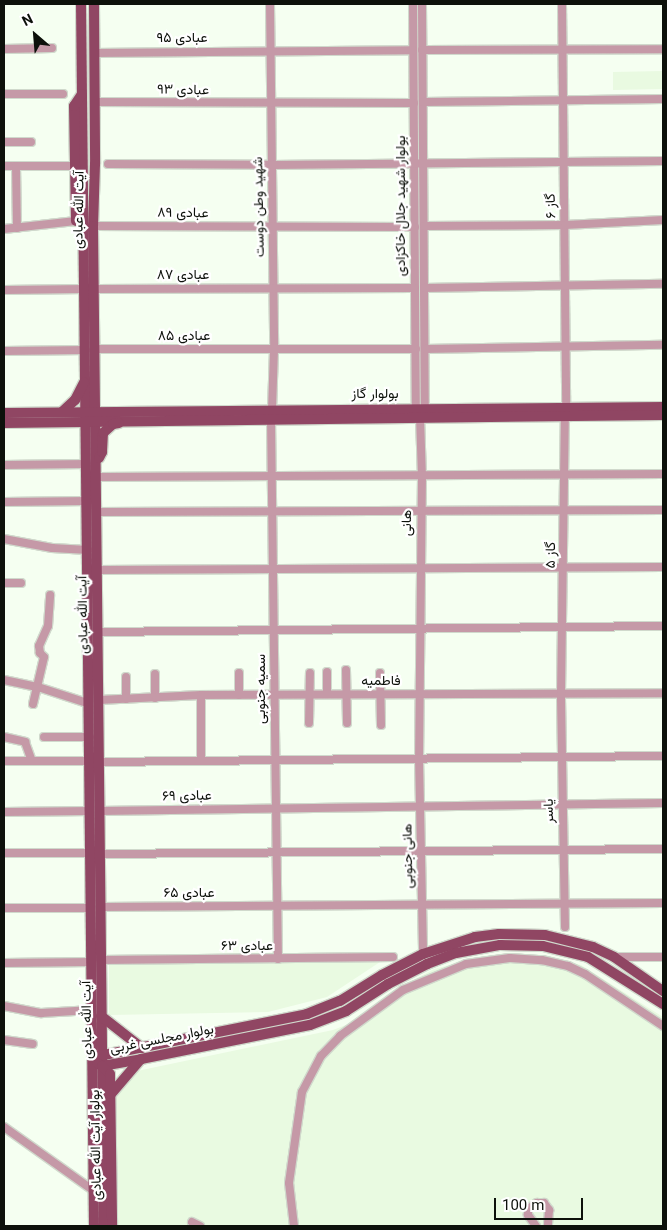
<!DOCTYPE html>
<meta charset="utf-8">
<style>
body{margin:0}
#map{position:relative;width:667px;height:1230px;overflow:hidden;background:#f5fff1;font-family:Georgia,Vazirmatn,serif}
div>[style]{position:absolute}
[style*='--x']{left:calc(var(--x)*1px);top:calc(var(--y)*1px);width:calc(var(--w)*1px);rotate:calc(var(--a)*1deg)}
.built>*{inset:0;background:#e9fae1}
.roads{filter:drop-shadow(1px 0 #d0d9cc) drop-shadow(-1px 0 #d0d9cc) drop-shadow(0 1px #d0d9cc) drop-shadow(0 -1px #d0d9cc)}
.minor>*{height:8px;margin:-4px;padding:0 4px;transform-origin:4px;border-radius:4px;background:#c599a7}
.major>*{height:10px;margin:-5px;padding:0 5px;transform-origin:5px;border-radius:5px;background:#904663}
span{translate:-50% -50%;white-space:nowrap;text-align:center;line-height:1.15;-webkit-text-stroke:4.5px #fff;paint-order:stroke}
.street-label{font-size:14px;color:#0d110b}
.frame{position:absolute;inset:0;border:5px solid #0d110b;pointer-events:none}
.north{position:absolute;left:10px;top:10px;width:50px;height:50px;-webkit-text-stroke:4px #fff;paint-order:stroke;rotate:333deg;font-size:14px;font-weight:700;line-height:20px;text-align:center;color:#0d110b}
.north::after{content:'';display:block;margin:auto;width:18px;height:22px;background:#0d110b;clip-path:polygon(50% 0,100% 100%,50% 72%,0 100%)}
.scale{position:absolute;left:494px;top:1198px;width:89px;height:22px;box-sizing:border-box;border:2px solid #0d110b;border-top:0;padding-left:6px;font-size:15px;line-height:18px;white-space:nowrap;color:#0d110b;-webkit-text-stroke:4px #fff;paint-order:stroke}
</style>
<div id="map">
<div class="built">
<div style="clip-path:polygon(662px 71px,662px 89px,613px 90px,613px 72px)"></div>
<div style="clip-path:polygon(510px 954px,550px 957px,581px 965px,663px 1017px,663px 1226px,118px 1226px,116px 1095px,129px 1077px,137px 1071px,333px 1030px,356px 1021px,402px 986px,434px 969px,470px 960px)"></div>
<div style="clip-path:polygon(291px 961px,380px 962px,327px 997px,268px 1012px,109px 1015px,109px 965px)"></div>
</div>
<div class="roads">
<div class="minor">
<div style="--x:270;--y:4;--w:346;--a:89.3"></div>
<div style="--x:274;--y:350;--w:60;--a:91.9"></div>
<div style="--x:413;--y:4;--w:405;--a:89.6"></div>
<div style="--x:416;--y:409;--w:9;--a:63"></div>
<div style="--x:420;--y:417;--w:59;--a:88.1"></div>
<div style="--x:422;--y:476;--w:282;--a:90.6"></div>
<div style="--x:419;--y:758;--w:196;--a:88.8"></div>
<div style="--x:422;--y:4;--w:405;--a:89.6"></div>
<div style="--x:425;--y:409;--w:5;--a:112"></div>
<div style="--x:562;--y:4;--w:404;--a:89.4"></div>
<div style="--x:4;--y:49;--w:48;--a:-1.2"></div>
<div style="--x:422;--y:50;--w:241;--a:-0.2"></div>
<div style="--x:94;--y:53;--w:319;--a:-0.5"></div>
<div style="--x:4;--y:94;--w:59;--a:0"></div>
<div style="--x:94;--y:102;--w:320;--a:0.2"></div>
<div style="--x:423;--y:102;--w:240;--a:-0.7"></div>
<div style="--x:4;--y:142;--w:27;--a:0"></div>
<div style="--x:108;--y:164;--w:164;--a:0.3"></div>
<div style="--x:272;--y:165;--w:391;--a:-0.6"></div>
<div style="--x:4;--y:166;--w:71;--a:0"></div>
<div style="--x:16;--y:166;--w:62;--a:89.1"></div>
<div style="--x:93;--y:226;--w:322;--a:0.2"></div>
<div style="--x:424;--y:226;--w:141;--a:-0.4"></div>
<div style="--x:565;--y:225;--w:98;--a:-2.9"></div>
<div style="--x:4;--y:229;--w:72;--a:-6.3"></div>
<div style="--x:76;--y:221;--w:4;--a:-34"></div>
<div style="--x:424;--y:288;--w:239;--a:-1"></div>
<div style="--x:94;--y:289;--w:321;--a:-0.2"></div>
<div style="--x:4;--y:290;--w:81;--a:-0.7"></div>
<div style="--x:94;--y:349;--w:322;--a:0"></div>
<div style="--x:425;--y:349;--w:238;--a:-1"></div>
<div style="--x:4;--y:351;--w:82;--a:-0.7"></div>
<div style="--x:271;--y:419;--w:540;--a:89.26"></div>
<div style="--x:4;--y:465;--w:83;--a:-0.7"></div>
<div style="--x:97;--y:477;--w:566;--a:-0.3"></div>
<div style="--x:4;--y:502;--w:84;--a:-0.7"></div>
<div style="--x:97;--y:512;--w:566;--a:-0.2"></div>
<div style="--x:4;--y:539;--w:49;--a:10.6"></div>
<div style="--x:52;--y:548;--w:36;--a:3"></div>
<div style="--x:97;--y:570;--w:566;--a:-0.3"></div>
<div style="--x:4;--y:583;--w:17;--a:0"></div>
<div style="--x:98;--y:632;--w:565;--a:-0.61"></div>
<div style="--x:346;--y:670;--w:53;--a:88.9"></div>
<div style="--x:327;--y:672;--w:22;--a:90"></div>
<div style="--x:239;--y:673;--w:22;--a:90"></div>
<div style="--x:380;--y:673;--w:52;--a:88.9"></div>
<div style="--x:155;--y:674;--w:24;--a:90"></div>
<div style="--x:4;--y:680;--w:35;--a:12"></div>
<div style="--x:38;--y:687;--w:48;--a:18.1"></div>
<div style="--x:126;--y:699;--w:22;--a:-90"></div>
<div style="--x:99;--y:700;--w:102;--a:-2.8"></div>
<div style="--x:201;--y:695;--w:462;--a:-0.2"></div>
<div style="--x:33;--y:704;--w:48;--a:-76.8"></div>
<div style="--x:44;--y:657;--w:6;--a:-135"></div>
<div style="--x:40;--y:653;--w:7;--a:-98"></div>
<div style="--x:39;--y:646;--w:22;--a:-66"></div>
<div style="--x:48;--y:626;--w:31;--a:-86"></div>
<div style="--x:309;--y:723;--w:50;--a:-88.9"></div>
<div style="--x:4;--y:737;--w:22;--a:13"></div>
<div style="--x:25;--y:742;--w:20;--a:70"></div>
<div style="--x:44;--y:737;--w:46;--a:0"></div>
<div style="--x:201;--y:760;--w:65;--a:-90"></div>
<div style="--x:4;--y:761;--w:86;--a:0"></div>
<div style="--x:99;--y:762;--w:564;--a:-0.61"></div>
<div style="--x:99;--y:811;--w:564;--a:-0.81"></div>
<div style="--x:4;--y:812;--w:86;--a:-0.7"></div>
<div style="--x:4;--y:853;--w:87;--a:0"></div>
<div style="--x:100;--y:854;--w:563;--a:-0.51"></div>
<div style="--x:101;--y:907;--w:562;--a:-0.41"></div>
<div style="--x:4;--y:908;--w:87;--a:0"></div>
<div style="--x:565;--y:927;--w:233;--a:-91"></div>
<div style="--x:561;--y:694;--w:278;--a:-89.2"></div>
<div style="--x:614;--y:957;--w:49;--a:0"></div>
<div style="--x:100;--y:960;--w:293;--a:-0.6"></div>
<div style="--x:4;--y:963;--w:88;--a:-0.7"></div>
<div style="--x:4;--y:1006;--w:38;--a:11"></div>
<div style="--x:41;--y:1013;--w:51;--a:-3.4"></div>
<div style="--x:4;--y:1040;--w:29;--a:8"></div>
<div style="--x:4;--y:1127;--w:110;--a:35.4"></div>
<div style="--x:192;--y:1222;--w:9;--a:27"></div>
<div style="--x:294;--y:1226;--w:43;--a:-96.6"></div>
<div style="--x:289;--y:1183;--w:92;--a:-81.9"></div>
<div style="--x:302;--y:1092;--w:41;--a:-62.2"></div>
<div style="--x:321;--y:1056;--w:28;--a:-46"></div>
<div style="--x:340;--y:1036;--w:78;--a:-36.1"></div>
<div style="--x:403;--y:990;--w:68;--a:-22.4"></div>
<div style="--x:466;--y:964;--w:44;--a:-7.8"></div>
<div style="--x:510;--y:958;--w:32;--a:4"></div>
<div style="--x:542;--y:960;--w:27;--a:13"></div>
<div style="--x:568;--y:966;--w:19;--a:25"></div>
<div style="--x:585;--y:974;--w:94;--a:33.7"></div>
<div style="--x:536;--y:1226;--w:14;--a:-126"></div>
<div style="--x:528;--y:1215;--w:6;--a:-90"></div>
<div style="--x:528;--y:1209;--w:11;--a:-34"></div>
<div style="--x:537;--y:1203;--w:7;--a:0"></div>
<div style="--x:544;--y:1203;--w:9;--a:54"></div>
<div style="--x:549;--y:1210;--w:16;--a:94"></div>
</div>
<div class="major">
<div style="--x:81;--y:4;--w:1222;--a:89.39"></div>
<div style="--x:94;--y:4;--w:160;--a:89.6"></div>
<div style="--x:95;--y:164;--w:62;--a:91.8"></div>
<div style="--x:93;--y:226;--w:1000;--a:89.37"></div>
<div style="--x:76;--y:221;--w:115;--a:-91"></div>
<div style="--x:74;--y:106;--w:14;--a:-56"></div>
<div style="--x:62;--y:412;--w:18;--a:-43"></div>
<div style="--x:75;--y:400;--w:20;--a:-63"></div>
<div style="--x:4;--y:413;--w:659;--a:-0.52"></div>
<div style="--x:4;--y:423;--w:659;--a:-0.7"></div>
<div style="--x:99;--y:458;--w:7;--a:-63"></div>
<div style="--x:102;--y:452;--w:19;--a:-87"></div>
<div style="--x:103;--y:433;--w:13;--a:-42"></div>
<div style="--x:113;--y:424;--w:6;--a:-9"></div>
<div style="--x:101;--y:1016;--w:52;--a:38"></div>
<div style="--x:99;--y:1056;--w:212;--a:-11.4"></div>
<div style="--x:307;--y:1014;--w:35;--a:-22"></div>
<div style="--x:340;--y:1001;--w:49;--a:-31.8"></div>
<div style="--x:382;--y:975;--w:46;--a:-27.1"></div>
<div style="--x:423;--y:954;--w:55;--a:-18.1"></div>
<div style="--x:475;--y:937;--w:24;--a:-7"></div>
<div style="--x:499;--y:934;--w:46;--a:1.2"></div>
<div style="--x:545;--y:935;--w:49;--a:14"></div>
<div style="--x:593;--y:947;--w:23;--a:25"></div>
<div style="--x:614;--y:957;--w:60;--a:34.8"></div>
<div style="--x:97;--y:1063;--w:6;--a:31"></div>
<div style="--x:102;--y:1066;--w:40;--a:-10"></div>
<div style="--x:141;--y:1059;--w:172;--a:-11.4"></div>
<div style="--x:310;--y:1025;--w:39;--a:-21"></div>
<div style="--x:346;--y:1011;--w:50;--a:-32.7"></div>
<div style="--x:388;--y:984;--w:44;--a:-27.1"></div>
<div style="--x:427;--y:964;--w:31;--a:-21"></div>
<div style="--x:456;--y:953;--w:45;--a:-10.3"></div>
<div style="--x:500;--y:945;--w:43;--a:1.3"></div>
<div style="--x:543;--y:946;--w:46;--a:13.7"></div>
<div style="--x:588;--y:957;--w:89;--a:32.1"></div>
<div style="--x:102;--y:1066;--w:11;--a:45"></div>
<div style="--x:110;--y:1074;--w:152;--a:89.2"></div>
<div style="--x:111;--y:1094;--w:45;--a:-49.5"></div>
</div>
</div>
<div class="street-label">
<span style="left:182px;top:39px">عبادی ۹۵</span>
<span style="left:183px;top:91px;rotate:1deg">عبادی ۹۳</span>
<span style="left:402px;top:206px;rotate:-90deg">بولوار شهید جلال خاکزادی</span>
<span style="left:552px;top:206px;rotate:-91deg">گاز ۶</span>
<span style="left:260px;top:207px;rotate:-91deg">شهید وطن دوست</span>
<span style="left:80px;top:210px;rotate:-89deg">آیت الله عبادی</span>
<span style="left:183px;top:214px;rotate:1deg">عبادی ۸۹</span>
<span style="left:183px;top:276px">عبادی ۸۷</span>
<span style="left:184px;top:337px">عبادی ۸۵</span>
<span style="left:375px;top:395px">بولوار گاز</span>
<span style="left:408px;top:523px;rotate:-89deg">هانی</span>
<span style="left:552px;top:555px;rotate:-89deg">گاز ۵</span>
<span style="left:84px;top:615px;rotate:-91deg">آیت الله عبادی</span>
<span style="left:381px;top:682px">فاطمیه</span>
<span style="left:262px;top:689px;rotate:-90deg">سمیه جنوبی</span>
<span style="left:187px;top:797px;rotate:-1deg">عبادی ۶۹</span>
<span style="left:550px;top:811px;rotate:-91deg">یاسر</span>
<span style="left:409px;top:856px;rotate:-91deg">هانی جنوبی</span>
<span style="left:189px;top:894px">عبادی ۶۵</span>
<span style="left:247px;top:947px">عبادی ۶۳</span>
<span style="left:88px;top:1020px;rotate:-91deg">آیت الله عبادی</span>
<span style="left:162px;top:1040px;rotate:-11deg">بولوار مجلسی غربی</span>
<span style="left:97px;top:1145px;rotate:-91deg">بولوار آیت الله عبادی</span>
</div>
<div class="frame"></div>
<div class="north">N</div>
<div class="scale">100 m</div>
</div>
